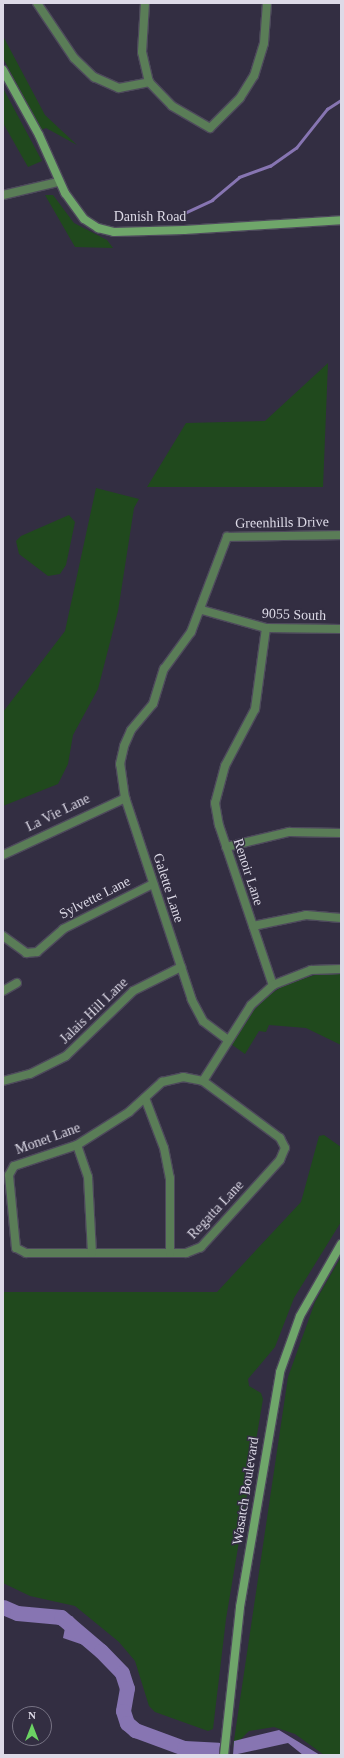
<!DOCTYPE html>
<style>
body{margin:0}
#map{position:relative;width:344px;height:1758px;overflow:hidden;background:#332e42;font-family:Georgia,serif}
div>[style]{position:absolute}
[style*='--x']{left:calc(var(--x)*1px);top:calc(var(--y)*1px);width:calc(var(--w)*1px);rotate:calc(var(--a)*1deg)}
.green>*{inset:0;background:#20491d}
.water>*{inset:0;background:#8775b2}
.stream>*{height:2.5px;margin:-1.25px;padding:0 1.25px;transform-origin:1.25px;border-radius:1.25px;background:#8775b2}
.river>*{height:15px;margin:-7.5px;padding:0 7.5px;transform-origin:7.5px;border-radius:7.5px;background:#8775b2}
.roads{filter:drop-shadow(1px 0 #4e4a5c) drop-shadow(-1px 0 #4e4a5c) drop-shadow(0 1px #4e4a5c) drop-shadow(0 -1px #4e4a5c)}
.street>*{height:8px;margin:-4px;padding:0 4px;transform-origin:4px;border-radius:4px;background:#5a7d57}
.secondary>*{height:8px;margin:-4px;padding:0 4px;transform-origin:4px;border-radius:4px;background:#6fa66a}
span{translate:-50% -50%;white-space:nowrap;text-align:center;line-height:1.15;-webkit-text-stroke:3px #332e42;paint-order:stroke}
.street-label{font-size:14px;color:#dddae7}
.frame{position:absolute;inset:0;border:4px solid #dddae7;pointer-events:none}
.north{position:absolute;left:12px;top:1706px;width:40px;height:40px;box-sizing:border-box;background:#332e42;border:1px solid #777384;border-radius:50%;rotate:0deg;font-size:11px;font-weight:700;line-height:16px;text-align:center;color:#dddae7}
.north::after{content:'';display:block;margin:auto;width:14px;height:18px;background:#6bd363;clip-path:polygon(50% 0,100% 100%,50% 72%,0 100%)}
</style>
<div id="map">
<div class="green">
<div style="clip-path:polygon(3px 36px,45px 115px,77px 145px,46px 128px,41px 130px,3px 58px)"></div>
<div style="clip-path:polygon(3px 88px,42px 161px,28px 167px,3px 123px)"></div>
<div style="clip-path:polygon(45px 195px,53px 195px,74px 223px,107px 240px,113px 248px,75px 247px)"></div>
<div style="clip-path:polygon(328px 363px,323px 487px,147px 487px,186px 423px,265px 421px)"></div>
<div style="clip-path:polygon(96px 488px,139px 499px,134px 508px,118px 611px,98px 689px,73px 735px,68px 764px,58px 784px,3px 806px,3px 712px,65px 631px)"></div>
<div style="clip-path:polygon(69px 515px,75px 522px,66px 565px,60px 574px,48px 576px,19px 554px,16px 541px,21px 536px)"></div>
<div style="clip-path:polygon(318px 974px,341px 974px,341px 1045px,306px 1028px,269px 1025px,266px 1032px,259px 1031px,245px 1054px,231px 1044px,248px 1016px,268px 996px,284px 985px)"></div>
<div style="clip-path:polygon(324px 1135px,341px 1147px,341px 1222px,294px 1298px,275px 1347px,248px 1379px,249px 1386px,261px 1393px,263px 1399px,226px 1619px,213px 1729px,208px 1731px,155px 1712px,149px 1706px,135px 1661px,119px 1642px,75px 1606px,30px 1596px,3px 1583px,3px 1292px,217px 1292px,301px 1202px,319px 1136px)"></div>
<div style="clip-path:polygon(341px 1257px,341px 1755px,324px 1755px,295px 1734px,274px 1727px,249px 1731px,233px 1747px,288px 1377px,315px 1302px)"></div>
</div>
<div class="water">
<div style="clip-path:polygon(72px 1616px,97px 1644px,101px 1651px,63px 1638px,65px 1628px,52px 1622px,52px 1618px)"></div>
<div style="clip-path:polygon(279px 1730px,320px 1755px,303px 1755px,288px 1743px,233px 1755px,234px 1741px)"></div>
</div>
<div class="stream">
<div style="--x:176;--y:217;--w:40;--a:-25"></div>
<div style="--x:212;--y:200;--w:35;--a:-40"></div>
<div style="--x:239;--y:177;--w:33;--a:-20"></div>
<div style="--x:270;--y:166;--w:32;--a:-35"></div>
<div style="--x:296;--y:148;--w:50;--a:-51.5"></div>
<div style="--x:327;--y:109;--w:17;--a:-33"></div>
</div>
<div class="river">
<div style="--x:3;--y:1607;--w:15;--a:23"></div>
<div style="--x:17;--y:1613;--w:44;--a:5.2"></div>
<div style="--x:61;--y:1617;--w:52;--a:40.4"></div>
<div style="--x:101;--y:1651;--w:30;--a:46"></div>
<div style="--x:122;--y:1673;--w:16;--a:72"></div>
<div style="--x:127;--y:1688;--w:23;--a:100"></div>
<div style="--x:123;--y:1711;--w:13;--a:72"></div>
<div style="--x:127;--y:1723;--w:11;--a:41"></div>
<div style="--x:135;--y:1730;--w:52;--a:20.2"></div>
<div style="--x:184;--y:1748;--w:34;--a:3"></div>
</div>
<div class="roads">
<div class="street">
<div style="--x:37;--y:3;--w:66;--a:56.1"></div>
<div style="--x:74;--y:58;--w:28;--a:44"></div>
<div style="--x:94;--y:77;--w:27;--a:24"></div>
<div style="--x:119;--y:88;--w:31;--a:-11"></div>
<div style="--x:145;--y:3;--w:49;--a:93.5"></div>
<div style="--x:142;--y:52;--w:31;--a:77"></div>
<div style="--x:149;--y:82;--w:33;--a:46"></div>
<div style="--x:172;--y:106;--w:44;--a:30.1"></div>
<div style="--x:210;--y:128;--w:42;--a:-45"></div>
<div style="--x:240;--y:98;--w:26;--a:-58"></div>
<div style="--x:254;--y:76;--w:34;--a:-73"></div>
<div style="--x:264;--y:43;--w:40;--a:-85.7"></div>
<div style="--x:3;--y:195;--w:57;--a:-13.3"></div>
<div style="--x:202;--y:610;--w:66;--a:15.7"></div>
<div style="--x:266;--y:628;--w:75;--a:0.8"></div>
<div style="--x:266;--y:628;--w:82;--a:97.7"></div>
<div style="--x:255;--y:709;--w:64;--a:117.8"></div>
<div style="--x:225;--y:766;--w:38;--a:105"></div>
<div style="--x:215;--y:803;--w:22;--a:80"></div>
<div style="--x:219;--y:825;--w:169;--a:71.4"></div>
<div style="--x:226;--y:847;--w:65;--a:-13.4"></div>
<div style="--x:289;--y:832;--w:52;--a:1.1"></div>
<div style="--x:3;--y:855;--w:135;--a:-25"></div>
<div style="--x:253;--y:926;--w:54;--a:-11.7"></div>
<div style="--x:306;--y:915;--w:35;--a:5"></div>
<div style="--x:3;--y:936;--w:29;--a:36"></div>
<div style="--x:26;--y:953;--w:11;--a:-5"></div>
<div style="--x:37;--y:952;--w:35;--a:-41"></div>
<div style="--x:63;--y:929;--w:101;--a:-26.6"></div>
<div style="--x:3;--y:991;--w:16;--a:-30"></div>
<div style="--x:228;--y:1040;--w:31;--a:-143"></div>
<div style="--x:203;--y:1021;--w:24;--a:-118"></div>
<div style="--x:192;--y:1000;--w:213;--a:-108.3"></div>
<div style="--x:125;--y:798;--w:34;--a:-98"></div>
<div style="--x:120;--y:764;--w:18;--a:-77"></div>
<div style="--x:124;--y:746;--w:17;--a:-66"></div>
<div style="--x:131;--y:730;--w:34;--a:-50"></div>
<div style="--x:153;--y:704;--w:37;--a:-73"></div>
<div style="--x:164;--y:669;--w:46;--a:-53.9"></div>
<div style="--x:191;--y:632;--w:102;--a:-69.2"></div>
<div style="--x:227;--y:537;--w:114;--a:-1"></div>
<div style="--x:183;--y:1077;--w:20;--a:11"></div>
<div style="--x:203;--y:1081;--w:96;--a:36.5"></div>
<div style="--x:280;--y:1138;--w:11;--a:63"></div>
<div style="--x:285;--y:1148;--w:13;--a:113"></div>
<div style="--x:280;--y:1160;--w:118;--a:132.2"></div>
<div style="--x:201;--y:1247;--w:16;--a:158"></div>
<div style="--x:186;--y:1253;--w:160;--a:180"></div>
<div style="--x:26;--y:1253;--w:11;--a:-153"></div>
<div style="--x:16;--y:1248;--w:73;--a:-95.5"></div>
<div style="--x:9;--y:1175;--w:10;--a:-61"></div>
<div style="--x:14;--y:1166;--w:66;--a:-18.4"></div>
<div style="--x:77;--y:1145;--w:62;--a:-32.4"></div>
<div style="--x:129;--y:1112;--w:45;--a:-42.3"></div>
<div style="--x:162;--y:1082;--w:22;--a:-13"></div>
<div style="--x:3;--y:1081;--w:28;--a:-15"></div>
<div style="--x:30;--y:1074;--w:40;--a:-26.6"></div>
<div style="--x:66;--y:1056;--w:93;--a:-44.1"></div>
<div style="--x:133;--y:991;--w:54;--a:-26.6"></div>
<div style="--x:203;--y:1081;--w:90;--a:-57.7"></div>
<div style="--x:251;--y:1005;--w:30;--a:-42"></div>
<div style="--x:273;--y:985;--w:41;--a:-21.5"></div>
<div style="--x:311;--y:970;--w:30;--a:-2"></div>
<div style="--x:145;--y:1098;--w:53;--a:69.2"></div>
<div style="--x:164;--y:1148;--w:31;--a:79"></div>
<div style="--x:170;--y:1178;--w:75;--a:90"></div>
<div style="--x:77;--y:1145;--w:34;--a:71"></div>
<div style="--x:88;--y:1177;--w:76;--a:87"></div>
</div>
<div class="secondary">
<div style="--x:3;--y:70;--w:74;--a:61"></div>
<div style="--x:39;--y:135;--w:64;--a:65.9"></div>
<div style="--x:65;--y:193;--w:32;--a:54"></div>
<div style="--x:84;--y:219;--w:17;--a:33"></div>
<div style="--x:98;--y:228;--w:16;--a:14"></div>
<div style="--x:114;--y:232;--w:70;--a:-1.6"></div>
<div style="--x:184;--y:230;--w:157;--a:-3.6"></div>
<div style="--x:224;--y:1755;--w:149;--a:-83.8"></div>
<div style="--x:240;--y:1607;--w:238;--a:-80.3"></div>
<div style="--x:280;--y:1372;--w:59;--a:-70.3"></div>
<div style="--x:300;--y:1316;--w:83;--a:-60.3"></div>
</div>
</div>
<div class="street-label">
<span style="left:150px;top:217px">Danish Road</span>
<span style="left:282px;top:523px;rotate:-1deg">Greenhills Drive</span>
<span style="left:294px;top:615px;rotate:2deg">9055 South</span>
<span style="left:58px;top:813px;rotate:-26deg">La Vie Lane</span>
<span style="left:248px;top:872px;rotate:72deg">Renoir Lane</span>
<span style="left:168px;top:888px;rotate:72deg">Galette Lane</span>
<span style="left:95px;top:898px;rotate:-27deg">Sylvette Lane</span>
<span style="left:94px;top:1011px;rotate:-44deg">Jalais Hill Lane</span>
<span style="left:48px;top:1139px;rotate:-20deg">Monet Lane</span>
<span style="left:216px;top:1210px;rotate:-47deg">Regatta Lane</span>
<span style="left:246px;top:1491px;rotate:-81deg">Wasatch Boulevard</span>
</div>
<div class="frame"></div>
<div class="north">N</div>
</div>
